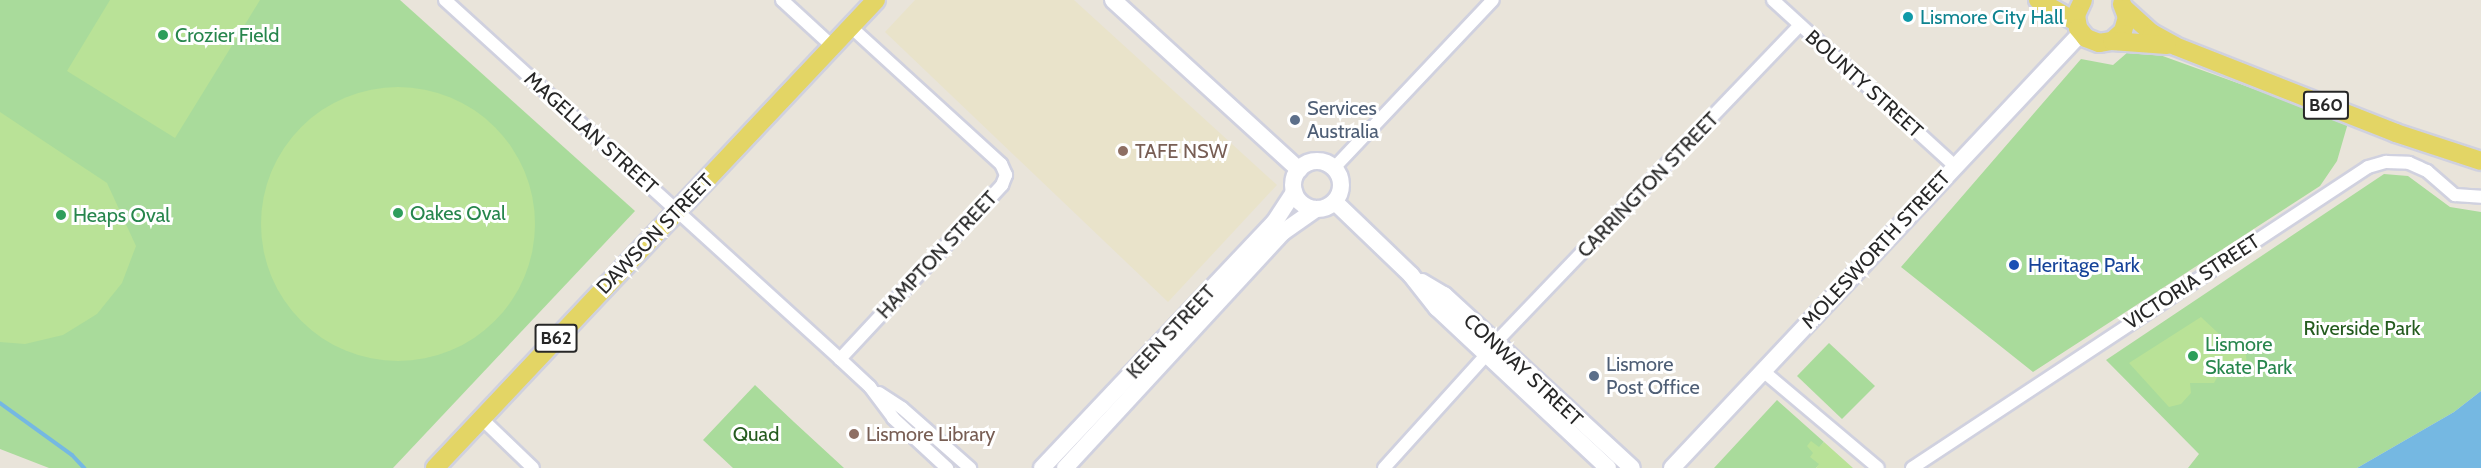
<!DOCTYPE html>
<style>
body{margin:0}
#map{position:relative;width:2481px;height:468px;overflow:hidden;background:#e9e4da;font-family:Cabin,sans-serif}
div>[style]{position:absolute}
[style*='--x']{left:calc(var(--x)*1px);top:calc(var(--y)*1px);width:calc(var(--w)*1px);rotate:calc(var(--a)*1deg)}
.education>*{inset:0;background:#e9e3ca}
.green>*{inset:0;background:#a9db9b}
.pitch>*{inset:0;background:#b9e297}
.round{border-radius:50%}
.water>*{inset:0;background:#75b8e2}
.stream>*{height:4px;margin:-2px;padding:0 2px;transform-origin:2px;border-radius:2px;background:#75b8e2}
.roads{filter:drop-shadow(2px 0 #d0d1df) drop-shadow(-2px 0 #d0d1df) drop-shadow(0 2px #d0d1df) drop-shadow(0 -2px #d0d1df)}
.street>*{height:12px;margin:-6px;padding:0 6px;transform-origin:6px;border-radius:6px;background:#fff}
.secondary>*{height:16px;margin:-8px;padding:0 8px;transform-origin:8px;border-radius:8px;background:#fff}
.secondary>.ring{margin:-8px;padding:0;box-sizing:content-box;background:none;border:16px solid #fff;border-radius:50%}
.primary>*{height:18px;margin:-9px;padding:0 9px;transform-origin:9px;border-radius:9px;background:#e3d565}
.dots>*{width:16px;height:16px;translate:-50% -50%;box-sizing:border-box;border:3px solid #fff;border-radius:50%}
span{translate:-50% -50%;white-space:nowrap;text-align:center;line-height:1.15;-webkit-text-stroke:6px #fff;paint-order:stroke}
.shield-label span{padding:2px 4px;background:#fff;border:2px solid;border-radius:4px;-webkit-text-stroke-width:0}
.shield-label{font-size:18px;color:#272727;font-weight:700}
.culture-label{font-size:20px;color:#0d838f}
.left{translate:0 -50%;text-align:left}
.leisure-label{font-size:20px;color:#27864d}
.street-label{font-size:20px;color:#272727}
.service-label{font-size:20px;color:#4e5e75}
.education-label{font-size:20px;color:#785e54}
.transit-label{font-size:20px;color:#164399}
.park-label{font-size:20px;color:#255c1f}
</style>
<div id="map">
<div class="education">
<div style="clip-path:polygon(915px 0,1074px 0,1277px 185px,1168px 302px,885px 32px)"></div>
</div>
<div class="green">
<div style="clip-path:polygon(0 0,400px 0,635px 211px,393px 468px,49px 468px,0 449px)"></div>
<div style="clip-path:polygon(2135px 46px,2348px 123px,2337px 161px,2320px 186px,2033px 372px,1901px 267px,2081px 59px,2113px 65px)"></div>
<div style="clip-path:polygon(2384px 174px,2408px 176px,2450px 207px,2481px 212px,2481px 391px,2454px 412px,2357px 468px,2188px 468px,2199px 454px,2106px 360px)"></div>
<div style="clip-path:polygon(1829px 343px,1875px 386px,1842px 419px,1797px 376px)"></div>
<div style="clip-path:polygon(755px 385px,794px 422px,844px 468px,733px 468px,703px 440px)"></div>
<div style="clip-path:polygon(1777px 400px,1824px 442px,1811px 457px,1820px 464px,1816px 468px,1714px 468px)"></div>
</div>
<div class="pitch">
<div style="clip-path:polygon(110px 0,260px 0,175px 138px,67px 71px)"></div>
<div class="round" style="left:261px;top:87px;width:274px;height:274px"></div>
<div style="clip-path:polygon(0 112px,107px 183px,136px 246px,122px 283px,97px 314px,63px 335px,25px 344px,0 342px)"></div>
<div style="clip-path:polygon(2201px 317px,2233px 347px,2245px 349px,2247px 363px,2242px 370px,2218px 376px,2214px 383px,2190px 383px,2191px 393px,2181px 404px,2169px 407px,2129px 363px)"></div>
<div style="clip-path:polygon(1811px 441px,1819px 447px,1824px 442px,1853px 468px,1816px 468px,1819px 464px,1810px 457px,1813px 453px,1807px 446px)"></div>
</div>
<div class="water">
<div style="clip-path:polygon(2481px 391px,2481px 468px,2357px 468px,2454px 412px)"></div>
</div>
<div class="stream">
<div style="--x:0;--y:403;--w:89;--a:35.8"></div>
<div style="--x:72;--y:455;--w:18;--a:47"></div>
</div>
<div class="roads">
<div class="street">
<div style="--x:445;--y:0;--w:534;--a:42.27"></div>
<div style="--x:840;--y:359;--w:41;--a:43"></div>
<div style="--x:870;--y:387;--w:39;--a:53"></div>
<div style="--x:893;--y:418;--w:74;--a:42.8"></div>
<div style="--x:782;--y:0;--w:68;--a:42.6"></div>
<div style="--x:1773;--y:0;--w:246;--a:42.4"></div>
<div style="--x:1334;--y:168;--w:231;--a:-46.6"></div>
<div style="--x:1495;--y:343;--w:439;--a:-46.2"></div>
<div style="--x:840;--y:359;--w:238;--a:-47"></div>
<div style="--x:1002;--y:185;--w:11;--a:-68"></div>
<div style="--x:1006;--y:175;--w:12;--a:-114"></div>
<div style="--x:1001;--y:164;--w:203;--a:-137.6"></div>
<div style="--x:1763;--y:371;--w:150;--a:40.1"></div>
<div style="--x:879;--y:393;--w:27;--a:33"></div>
<div style="--x:902;--y:408;--w:91;--a:41.4"></div>
<div style="--x:481;--y:418;--w:72;--a:43.9"></div>
<div style="--x:1384;--y:468;--w:154;--a:-47.9"></div>
<div style="--x:1487;--y:354;--w:7;--a:-74"></div>
<div style="--x:1912;--y:468;--w:546;--a:-33.43"></div>
<div style="--x:2368;--y:167;--w:19;--a:-16"></div>
<div style="--x:2386;--y:162;--w:23;--a:2"></div>
<div style="--x:2409;--y:163;--w:20;--a:24"></div>
<div style="--x:2427;--y:171;--w:37;--a:41"></div>
<div style="--x:2455;--y:195;--w:26;--a:4"></div>
</div>
<div class="secondary">
<div style="--x:1113;--y:0;--w:252;--a:42.4"></div>
<div class="ring" style="left:1293px;top:161px;width:32px;height:32px"></div>
<div style="--x:1335;--y:202;--w:105;--a:43.8"></div>
<div style="--x:1411;--y:275;--w:42;--a:51.8"></div>
<div style="--x:1437;--y:308;--w:234;--a:43.1"></div>
<div style="--x:1422;--y:282;--w:26;--a:31"></div>
<div style="--x:1444;--y:295;--w:255;--a:42.6"></div>
<div style="--x:1042;--y:468;--w:337;--a:-46.6"></div>
<div style="--x:1274;--y:223;--w:37;--a:-57"></div>
<div style="--x:1065;--y:468;--w:321;--a:-47.3"></div>
<div style="--x:1283;--y:232;--w:40;--a:-34.9"></div>
<div style="--x:1672;--y:468;--w:597;--a:-46.76"></div>
</div>
<div class="primary">
<div style="--x:2038;--y:0;--w:44;--a:30.1"></div>
<div style="--x:2083;--y:0;--w:17;--a:115"></div>
<div style="--x:2076;--y:15;--w:13;--a:81"></div>
<div style="--x:2078;--y:28;--w:13;--a:51"></div>
<div style="--x:2086;--y:38;--w:14;--a:21"></div>
<div style="--x:2099;--y:43;--w:13;--a:-9"></div>
<div style="--x:2112;--y:41;--w:15;--a:-42"></div>
<div style="--x:2123;--y:31;--w:15;--a:-74"></div>
<div style="--x:2127;--y:17;--w:14;--a:-111"></div>
<div style="--x:2125;--y:9;--w:36;--a:42"></div>
<div style="--x:2152;--y:33;--w:26;--a:29"></div>
<div style="--x:2175;--y:46;--w:238;--a:21.5"></div>
<div style="--x:2396;--y:133;--w:89;--a:18.2"></div>
<div style="--x:2112;--y:41;--w:55;--a:4.2"></div>
<div style="--x:435;--y:468;--w:643;--a:-46.7"></div>
</div>
</div>
<div class="dots">
<div style="left:1908px;top:17px;background:#0f9aa8"></div>
<div style="left:163px;top:35px;background:#2e9e5b"></div>
<div style="left:1295px;top:120px;background:#5c6f8a"></div>
<div style="left:1123px;top:151px;background:#8d6e63"></div>
<div style="left:398px;top:213px;background:#2e9e5b"></div>
<div style="left:61px;top:215px;background:#2e9e5b"></div>
<div style="left:2014px;top:265px;background:#1a4fb4"></div>
<div style="left:2193px;top:356px;background:#2e9e5b"></div>
<div style="left:1594px;top:376px;background:#5c6f8a"></div>
<div style="left:854px;top:434px;background:#8d6e63"></div>
</div>
<div class="shield-label">
<span style="left:2326px;top:105px">B60</span>
<span style="left:556px;top:338px">B62</span>
</div>
<div class="culture-label">
<span class="left" style="left:1920px;top:17px">Lismore City Hall</span>
</div>
<div class="leisure-label">
<span class="left" style="left:175px;top:35px">Crozier Field</span>
<span class="left" style="left:410px;top:213px">Oakes Oval</span>
<span class="left" style="left:73px;top:215px">Heaps Oval</span>
<span class="left" style="left:2205px;top:356px">Lismore<br>Skate Park</span>
</div>
<div class="street-label">
<span style="left:1864px;top:84px;rotate:42deg">BOUNTY STREET</span>
<span style="left:591px;top:133px;rotate:42deg">MAGELLAN STREET</span>
<span style="left:1648px;top:185px;rotate:-46deg">CARRINGTON STREET</span>
<span style="left:655px;top:234px;rotate:-46deg">DAWSON STREET</span>
<span style="left:1876px;top:250px;rotate:-47deg">MOLESWORTH STREET</span>
<span style="left:937px;top:255px;rotate:-47deg">HAMPTON STREET</span>
<span style="left:2192px;top:282px;rotate:-33deg">VICTORIA STREET</span>
<span style="left:1171px;top:332px;rotate:-47deg">KEEN STREET</span>
<span style="left:1523px;top:370px;rotate:43deg">CONWAY STREET</span>
</div>
<div class="service-label">
<span class="left" style="left:1307px;top:120px">Services<br>Australia</span>
<span class="left" style="left:1606px;top:376px">Lismore<br>Post Office</span>
</div>
<div class="education-label">
<span class="left" style="left:1135px;top:151px">TAFE NSW</span>
<span class="left" style="left:866px;top:434px">Lismore Library</span>
</div>
<div class="transit-label">
<span class="left" style="left:2028px;top:265px">Heritage Park</span>
</div>
<div class="park-label">
<span style="left:2362px;top:328px">Riverside Park</span>
<span style="left:756px;top:434px">Quad</span>
</div>
</div>
